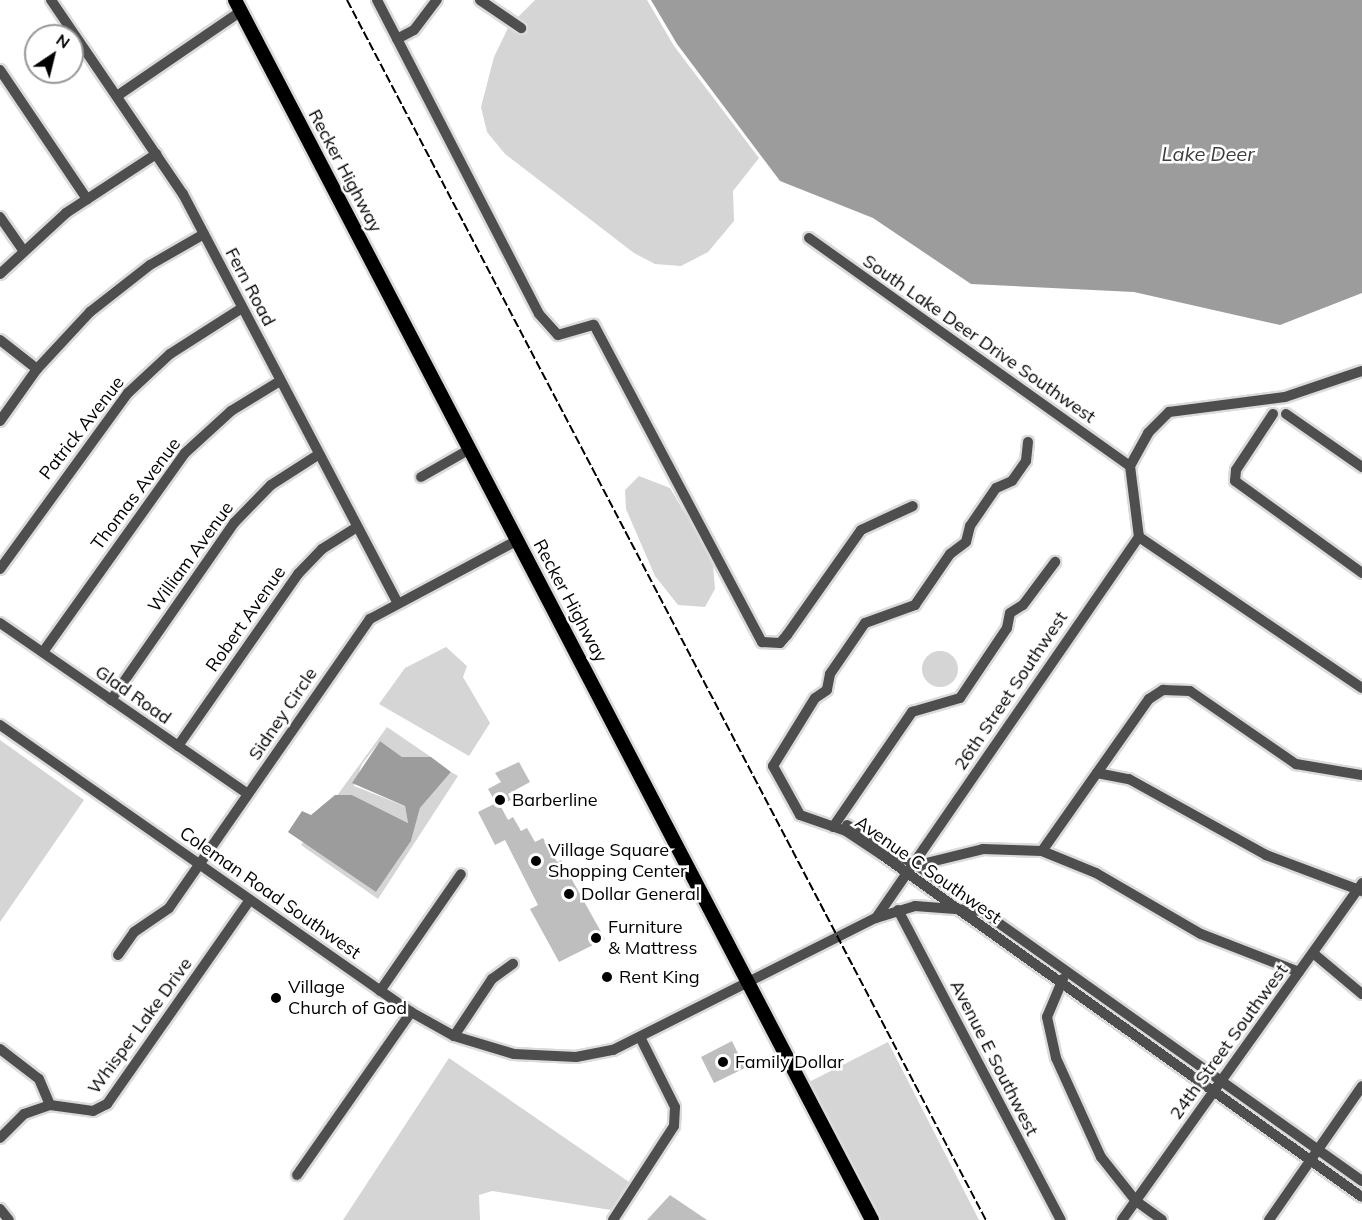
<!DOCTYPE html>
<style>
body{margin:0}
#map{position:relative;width:1362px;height:1220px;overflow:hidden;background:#fff;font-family:Mulish,sans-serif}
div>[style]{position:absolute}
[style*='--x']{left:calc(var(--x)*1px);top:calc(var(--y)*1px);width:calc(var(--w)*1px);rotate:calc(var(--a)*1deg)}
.green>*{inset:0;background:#d5d5d5}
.round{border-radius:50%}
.water>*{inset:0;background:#9c9c9c}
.building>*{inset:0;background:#bebebe}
.roads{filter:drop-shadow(2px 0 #dbdbdb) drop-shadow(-2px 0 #dbdbdb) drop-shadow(0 2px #dbdbdb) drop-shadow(0 -2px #dbdbdb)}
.minor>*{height:10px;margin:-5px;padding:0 5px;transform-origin:5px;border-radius:5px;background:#4e4e4e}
.major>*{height:14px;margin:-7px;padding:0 7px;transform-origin:7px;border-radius:7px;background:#000}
.rail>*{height:2px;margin-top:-1px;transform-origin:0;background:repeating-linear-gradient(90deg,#000 0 9px,transparent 0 12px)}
.dots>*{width:16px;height:16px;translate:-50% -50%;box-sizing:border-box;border:3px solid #fff;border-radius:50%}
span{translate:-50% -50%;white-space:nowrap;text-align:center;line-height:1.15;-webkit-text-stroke:5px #fff;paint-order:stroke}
.street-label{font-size:18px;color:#000}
.poi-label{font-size:18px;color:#000}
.left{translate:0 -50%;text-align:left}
.water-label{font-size:20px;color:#3d3d3d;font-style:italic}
.north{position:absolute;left:24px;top:24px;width:60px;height:60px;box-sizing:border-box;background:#fff;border:2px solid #999;border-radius:50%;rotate:35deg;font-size:16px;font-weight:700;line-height:24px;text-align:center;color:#000}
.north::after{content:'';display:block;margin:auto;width:21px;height:27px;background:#000;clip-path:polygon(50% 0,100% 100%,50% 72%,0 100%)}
</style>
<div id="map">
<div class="green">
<div style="clip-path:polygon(535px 0,647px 0,674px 46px,759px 158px,733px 191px,734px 221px,708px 252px,681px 266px,655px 264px,634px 253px,505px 154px,487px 132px,481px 107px,494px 57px,509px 26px)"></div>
<div style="clip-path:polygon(639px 476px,670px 488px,689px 520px,710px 527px,715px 589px,705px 607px,678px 605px,655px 576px,626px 509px,625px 490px)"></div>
<div style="clip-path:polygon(446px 647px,467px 666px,463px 677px,490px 723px,469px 756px,379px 704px,405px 668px)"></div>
<div class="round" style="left:922px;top:651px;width:36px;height:36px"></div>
<div style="clip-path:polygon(387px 727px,431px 757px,402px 757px,380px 741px,362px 764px,354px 786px,405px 806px,408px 823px,352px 795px,336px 797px)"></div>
<div style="clip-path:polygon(0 740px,84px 800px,0 922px)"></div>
<div style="clip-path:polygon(451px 772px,458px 776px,378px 899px,301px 845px,305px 840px,376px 892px,411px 841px,420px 808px)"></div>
<div style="clip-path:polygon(888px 1042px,979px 1220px,878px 1220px,805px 1084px)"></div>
<div style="clip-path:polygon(449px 1058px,629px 1182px,611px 1210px,492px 1191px,479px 1195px,480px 1220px,343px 1220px)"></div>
</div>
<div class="water">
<div style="clip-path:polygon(651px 0,1362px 0,1362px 293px,1280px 325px,1134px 292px,971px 284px,873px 218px,780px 181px,677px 44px)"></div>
<div style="clip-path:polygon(380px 741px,402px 757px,431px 757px,451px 772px,420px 808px,411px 841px,376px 892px,288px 832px,302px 811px,311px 815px,335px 795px,352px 795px,408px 823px,405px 806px,352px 783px)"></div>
</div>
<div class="building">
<div style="clip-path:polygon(519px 762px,530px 782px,508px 794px,511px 800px,500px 805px,508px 820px,513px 817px,521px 831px,527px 828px,535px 842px,543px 838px,557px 862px,561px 860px,605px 939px,559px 962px,530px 909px,538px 905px,505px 840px,495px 845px,478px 812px,496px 803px,488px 789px,501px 782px,495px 773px)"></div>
<div style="clip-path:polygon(732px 1041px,745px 1068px,714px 1083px,701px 1057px)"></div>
<div style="clip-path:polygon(670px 1195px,707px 1220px,647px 1220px)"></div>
</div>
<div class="roads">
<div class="minor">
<div style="--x:51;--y:0;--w:235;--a:55.8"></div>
<div style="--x:183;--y:194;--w:461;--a:62.3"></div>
<div style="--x:377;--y:0;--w:353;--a:62.7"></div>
<div style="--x:539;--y:314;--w:28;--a:48"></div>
<div style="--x:558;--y:335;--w:37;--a:-16"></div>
<div style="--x:594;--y:325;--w:359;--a:62.1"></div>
<div style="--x:762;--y:642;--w:18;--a:3"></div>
<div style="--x:780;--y:643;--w:11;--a:-49"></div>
<div style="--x:787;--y:635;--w:128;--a:-54.8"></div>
<div style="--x:861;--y:530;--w:57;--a:-24.8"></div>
<div style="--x:480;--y:0;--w:50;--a:34.3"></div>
<div style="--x:397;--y:39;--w:19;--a:-28"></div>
<div style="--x:414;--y:30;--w:38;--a:-53"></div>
<div style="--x:0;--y:70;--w:156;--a:56"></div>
<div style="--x:117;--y:96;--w:150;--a:-34.4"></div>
<div style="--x:0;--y:217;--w:40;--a:55.1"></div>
<div style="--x:809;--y:238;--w:394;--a:35.4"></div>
<div style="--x:0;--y:274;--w:90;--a:-42.7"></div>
<div style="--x:66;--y:213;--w:108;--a:-33.2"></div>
<div style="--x:0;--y:340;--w:47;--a:38.1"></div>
<div style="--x:1273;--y:414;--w:67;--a:123.5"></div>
<div style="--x:1236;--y:470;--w:11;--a:95"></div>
<div style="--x:1235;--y:481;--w:157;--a:35.9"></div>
<div style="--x:1286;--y:414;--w:93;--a:34.9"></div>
<div style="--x:0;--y:421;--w:64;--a:-54.6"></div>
<div style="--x:37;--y:369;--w:78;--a:-47.1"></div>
<div style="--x:90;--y:312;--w:76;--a:-38.1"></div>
<div style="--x:150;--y:265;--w:62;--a:-29.9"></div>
<div style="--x:1028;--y:442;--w:19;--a:96"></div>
<div style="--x:1026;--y:461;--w:24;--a:125"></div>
<div style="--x:1012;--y:481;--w:17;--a:156"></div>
<div style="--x:996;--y:488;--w:46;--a:124.4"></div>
<div style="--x:970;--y:526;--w:16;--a:104"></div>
<div style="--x:966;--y:542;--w:20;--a:143"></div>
<div style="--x:950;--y:554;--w:62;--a:124.5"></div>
<div style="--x:915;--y:605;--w:53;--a:160.2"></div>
<div style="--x:865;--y:623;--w:62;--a:124.5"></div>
<div style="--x:830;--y:674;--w:16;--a:101"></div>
<div style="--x:827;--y:690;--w:14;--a:146"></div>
<div style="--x:815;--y:698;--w:80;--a:121.7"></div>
<div style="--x:773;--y:766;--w:56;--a:61.1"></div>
<div style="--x:800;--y:815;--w:49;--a:19.2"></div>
<div style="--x:846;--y:831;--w:43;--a:33.7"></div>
<div style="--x:882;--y:855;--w:589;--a:35.47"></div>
<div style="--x:1130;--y:466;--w:38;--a:-61"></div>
<div style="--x:1148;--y:433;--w:30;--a:-45"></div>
<div style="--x:1169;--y:412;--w:117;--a:-7.4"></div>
<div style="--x:1285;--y:397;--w:81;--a:-18.7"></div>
<div style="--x:421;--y:477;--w:56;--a:-29.7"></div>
<div style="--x:1139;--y:537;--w:269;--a:34.1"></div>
<div style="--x:0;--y:569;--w:218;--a:-54"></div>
<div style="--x:128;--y:393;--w:57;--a:-42.9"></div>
<div style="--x:170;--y:354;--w:85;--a:-32.6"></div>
<div style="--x:0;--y:623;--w:301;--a:34.6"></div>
<div style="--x:43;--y:652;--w:244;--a:-54.5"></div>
<div style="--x:185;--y:453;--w:62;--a:-42.4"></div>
<div style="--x:231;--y:411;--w:57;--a:-31.5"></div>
<div style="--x:111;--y:700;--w:216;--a:-55.2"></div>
<div style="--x:234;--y:523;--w:53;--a:-45.8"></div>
<div style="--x:271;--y:485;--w:56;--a:-32.6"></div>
<div style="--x:0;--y:725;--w:501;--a:34.93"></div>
<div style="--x:411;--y:1012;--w:49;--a:29.2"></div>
<div style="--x:454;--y:1036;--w:63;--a:16.7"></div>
<div style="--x:514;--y:1054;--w:62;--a:2.8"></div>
<div style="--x:576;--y:1057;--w:38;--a:-11"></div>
<div style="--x:613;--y:1050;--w:294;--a:-26.7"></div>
<div style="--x:876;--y:918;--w:41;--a:-17.1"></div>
<div style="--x:915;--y:906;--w:67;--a:4.3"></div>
<div style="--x:178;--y:746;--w:210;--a:-55.1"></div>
<div style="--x:298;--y:574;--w:35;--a:-46"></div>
<div style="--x:322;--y:549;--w:41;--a:-32.2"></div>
<div style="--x:1097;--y:773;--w:33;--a:11"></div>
<div style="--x:1129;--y:779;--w:157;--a:29"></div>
<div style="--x:1266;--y:855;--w:103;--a:20.6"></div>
<div style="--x:847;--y:825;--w:89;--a:30.3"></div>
<div style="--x:924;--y:870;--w:537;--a:35.38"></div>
<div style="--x:833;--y:827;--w:140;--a:-55.5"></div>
<div style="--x:912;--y:712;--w:50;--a:-16.3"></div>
<div style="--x:960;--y:698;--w:84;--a:-56.1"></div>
<div style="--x:1007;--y:628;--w:15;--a:-79"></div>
<div style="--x:1010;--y:613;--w:15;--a:-32"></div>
<div style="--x:1023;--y:605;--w:54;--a:-53.3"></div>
<div style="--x:1042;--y:851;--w:186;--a:-54.9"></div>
<div style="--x:1149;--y:699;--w:17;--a:-33"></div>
<div style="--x:1163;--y:690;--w:27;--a:2"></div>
<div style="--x:1190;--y:691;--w:129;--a:34.6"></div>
<div style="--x:1296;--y:764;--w:67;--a:9.5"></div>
<div style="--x:914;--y:866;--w:71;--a:-13.8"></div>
<div style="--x:983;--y:849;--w:59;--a:1.9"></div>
<div style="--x:1042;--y:851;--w:58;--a:22.2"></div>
<div style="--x:1096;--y:873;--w:121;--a:30.2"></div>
<div style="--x:1201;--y:934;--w:105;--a:21.2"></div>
<div style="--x:898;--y:910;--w:350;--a:62.3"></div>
<div style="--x:876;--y:918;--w:463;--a:-55.4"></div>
<div style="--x:1139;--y:537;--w:72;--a:-97.2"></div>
<div style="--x:1313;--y:953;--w:64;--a:39.9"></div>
<div style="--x:118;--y:955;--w:28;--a:-55"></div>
<div style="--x:134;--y:932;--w:42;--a:-34.4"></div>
<div style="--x:169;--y:908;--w:352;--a:-55.2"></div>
<div style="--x:370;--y:619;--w:168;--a:-28.1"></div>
<div style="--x:1063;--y:979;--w:41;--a:112.8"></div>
<div style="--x:1047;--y:1017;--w:42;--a:77.6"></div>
<div style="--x:1056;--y:1058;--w:109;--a:65.6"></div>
<div style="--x:1101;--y:1157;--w:56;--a:51.5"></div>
<div style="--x:1136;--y:1201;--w:32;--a:36"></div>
<div style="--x:380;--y:991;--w:142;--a:-55.3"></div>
<div style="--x:454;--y:1036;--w:69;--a:-56.3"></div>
<div style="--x:492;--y:979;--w:26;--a:-36"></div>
<div style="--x:0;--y:1049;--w:49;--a:37.6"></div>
<div style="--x:39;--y:1079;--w:28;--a:67"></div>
<div style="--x:0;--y:1138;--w:34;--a:-45"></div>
<div style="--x:24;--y:1114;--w:28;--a:-19"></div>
<div style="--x:50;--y:1105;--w:43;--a:7.9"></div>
<div style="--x:93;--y:1111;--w:16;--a:-27"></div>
<div style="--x:107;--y:1104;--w:249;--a:-55"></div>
<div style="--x:297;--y:1175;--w:199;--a:-55"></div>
<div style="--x:0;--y:1209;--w:14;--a:51"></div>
<div style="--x:613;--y:1220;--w:112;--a:-57"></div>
<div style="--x:674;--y:1126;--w:19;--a:-87"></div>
<div style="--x:675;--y:1107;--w:76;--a:-116.6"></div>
<div style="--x:1122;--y:1220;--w:414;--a:-54.5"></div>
<div style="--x:1269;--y:1220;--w:163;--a:-55.2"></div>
</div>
<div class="major">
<div style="--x:235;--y:0;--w:1376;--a:62.43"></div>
</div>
</div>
<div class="rail">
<div style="--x:347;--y:0;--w:1377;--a:62.36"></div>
</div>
<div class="dots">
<div style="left:500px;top:800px;background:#000"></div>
<div style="left:536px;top:861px;background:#000"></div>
<div style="left:569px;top:894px;background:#000"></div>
<div style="left:596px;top:938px;background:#000"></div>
<div style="left:607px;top:977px;background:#000"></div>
<div style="left:276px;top:998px;background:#000"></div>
<div style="left:723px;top:1062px;background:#000"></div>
</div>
<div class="street-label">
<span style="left:345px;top:171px;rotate:62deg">Recker Highway</span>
<span style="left:250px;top:287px;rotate:62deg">Fern Road</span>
<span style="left:979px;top:339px;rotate:35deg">South Lake Deer Drive Southwest</span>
<span style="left:82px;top:428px;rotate:-52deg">Patrick Avenue</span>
<span style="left:136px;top:494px;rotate:-53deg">Thomas Avenue</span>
<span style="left:191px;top:557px;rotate:-54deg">William Avenue</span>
<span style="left:570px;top:601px;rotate:62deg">Recker Highway</span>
<span style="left:246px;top:619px;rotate:-55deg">Robert Avenue</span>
<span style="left:1011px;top:691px;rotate:-56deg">26th Street Southwest</span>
<span style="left:133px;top:695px;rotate:35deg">Glad Road</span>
<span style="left:283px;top:714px;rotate:-56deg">Sidney Circle</span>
<span style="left:928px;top:870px;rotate:35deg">Avenue C Southwest</span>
<span style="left:270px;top:893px;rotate:35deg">Coleman Road Southwest</span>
<span style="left:140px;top:1026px;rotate:-54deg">Whisper Lake Drive</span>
<span style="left:1229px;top:1042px;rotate:-54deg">24th Street Southwest</span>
<span style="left:994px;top:1058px;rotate:63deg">Avenue E Southwest</span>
</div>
<div class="poi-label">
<span class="left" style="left:512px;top:800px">Barberline</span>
<span class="left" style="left:548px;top:861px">Village Square<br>Shopping Center</span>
<span class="left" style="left:581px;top:894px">Dollar General</span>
<span class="left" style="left:608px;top:938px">Furniture<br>&amp; Mattress</span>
<span class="left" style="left:619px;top:977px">Rent King</span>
<span class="left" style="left:288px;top:998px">Village<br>Church of God</span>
<span class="left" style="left:735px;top:1062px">Family Dollar</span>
</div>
<div class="water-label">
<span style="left:1208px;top:153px">Lake Deer</span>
</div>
<div class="north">N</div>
</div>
